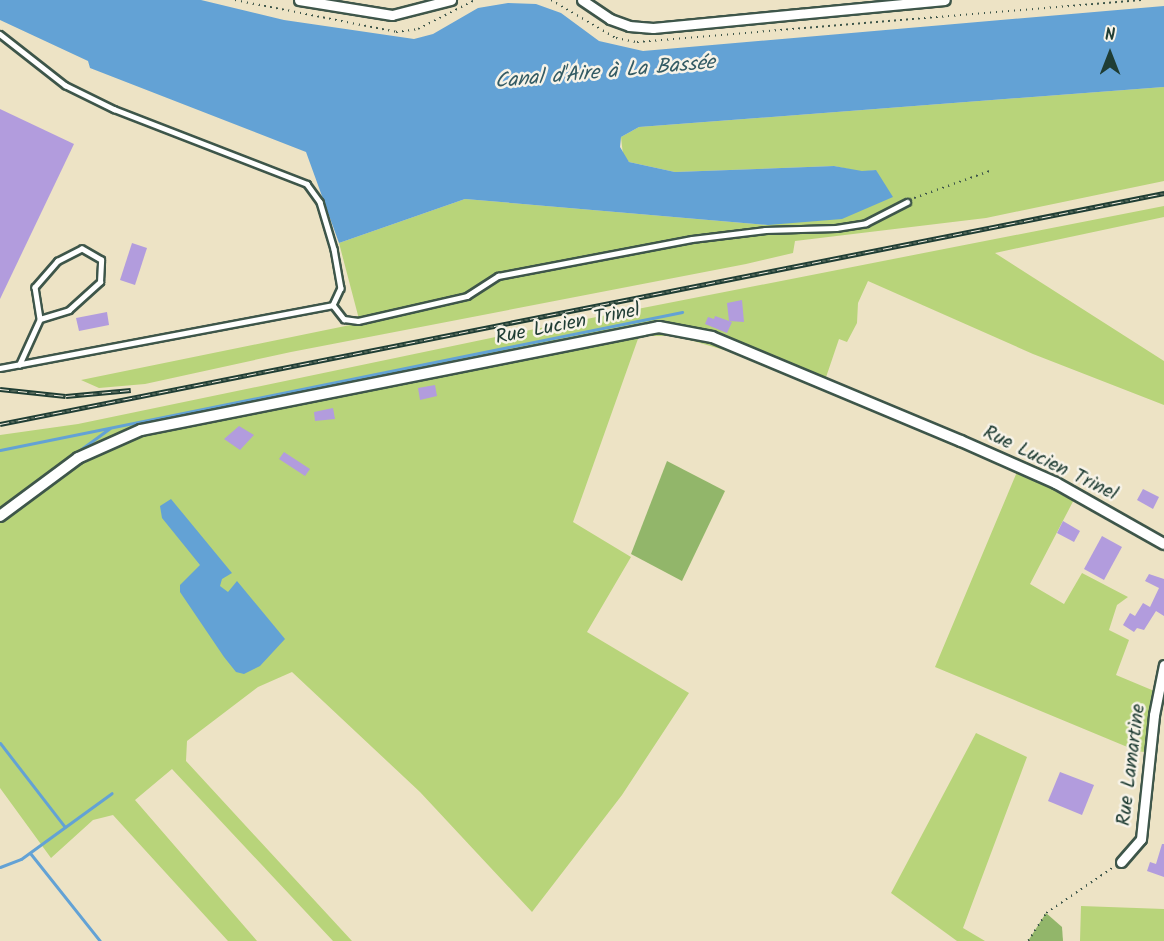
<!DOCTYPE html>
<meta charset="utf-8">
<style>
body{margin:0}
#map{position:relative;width:1164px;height:941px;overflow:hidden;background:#ede3c5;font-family:Kalam,sans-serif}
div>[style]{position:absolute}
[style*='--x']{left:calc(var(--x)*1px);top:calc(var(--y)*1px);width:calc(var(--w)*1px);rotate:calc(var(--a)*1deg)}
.green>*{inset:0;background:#b8d47a}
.forest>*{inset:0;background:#92b66a}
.water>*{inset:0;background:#63a2d5}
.stream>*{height:3px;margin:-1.5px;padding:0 1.5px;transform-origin:1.5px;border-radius:1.5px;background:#63a2d5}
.building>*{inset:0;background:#b29cdd}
.path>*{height:1.5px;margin-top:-0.75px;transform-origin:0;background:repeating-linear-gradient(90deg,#3e564a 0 1.5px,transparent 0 6px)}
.roads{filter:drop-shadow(2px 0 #3e564a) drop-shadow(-2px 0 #3e564a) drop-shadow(0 2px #3e564a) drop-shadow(0 -2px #3e564a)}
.service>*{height:4.5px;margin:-2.25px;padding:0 2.25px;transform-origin:2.25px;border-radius:2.25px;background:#fff}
.minor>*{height:9px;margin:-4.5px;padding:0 4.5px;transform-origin:4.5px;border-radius:4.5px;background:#fff}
.tertiary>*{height:10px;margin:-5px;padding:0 5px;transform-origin:5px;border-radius:5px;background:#fff}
.rail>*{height:5px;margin-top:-2.5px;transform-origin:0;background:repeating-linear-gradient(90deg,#f7f3e8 0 9px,#1f3d34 0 18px);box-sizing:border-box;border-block:2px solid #1f3d34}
span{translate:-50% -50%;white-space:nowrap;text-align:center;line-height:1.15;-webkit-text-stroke:5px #f7f3e8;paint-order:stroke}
.street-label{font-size:20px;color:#1f3d34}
.water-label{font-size:21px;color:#335b64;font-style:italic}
.north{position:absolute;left:1080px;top:24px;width:60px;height:60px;-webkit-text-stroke:4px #f7f3e8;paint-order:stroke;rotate:0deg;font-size:16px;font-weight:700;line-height:24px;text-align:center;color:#1f3d34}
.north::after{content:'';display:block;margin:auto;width:21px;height:27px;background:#1f3d34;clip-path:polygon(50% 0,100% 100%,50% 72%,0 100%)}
</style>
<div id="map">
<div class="green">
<div style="clip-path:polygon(1164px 87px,1164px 181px,986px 218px,795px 241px,793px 253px,746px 264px,291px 352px,145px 384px,99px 388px,81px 380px,360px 323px,339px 243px,465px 199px,768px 225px,876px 170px,862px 172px,834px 166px,675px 172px,629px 162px,623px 155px,621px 137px,639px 127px)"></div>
<div style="clip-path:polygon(1164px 206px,1164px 217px,995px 253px,1164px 361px,1164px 405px,1033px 354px,868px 281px,858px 303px,857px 323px,847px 342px,839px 339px,822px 389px,731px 352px,676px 336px,639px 336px,573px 522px,631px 557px,587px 632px,689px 693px,622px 795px,532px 912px,420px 792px,292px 672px,258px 687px,187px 741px,186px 761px,352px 941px,333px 941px,172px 769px,135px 800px,257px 941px,228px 941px,113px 815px,93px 820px,51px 858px,0 788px,0 435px,78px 424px,525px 331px)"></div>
<div style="clip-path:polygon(1022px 460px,1079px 490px,1030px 584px,1064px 604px,1082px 573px,1128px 597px,1117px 605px,1109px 630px,1129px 640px,1116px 675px,1159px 693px,1151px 753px,1137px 751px,935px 667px)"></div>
<div style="clip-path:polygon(976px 733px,1027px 757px,963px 928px,985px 941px,957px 941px,891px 893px)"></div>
<div style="clip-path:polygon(1081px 906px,1164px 909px,1164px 941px,1080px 941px)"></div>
</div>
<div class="forest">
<div style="clip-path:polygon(667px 461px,725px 491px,682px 581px,631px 554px)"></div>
<div style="clip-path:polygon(1046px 913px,1062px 927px,1063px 941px,1028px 941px)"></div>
</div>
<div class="water">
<div style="clip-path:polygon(0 0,201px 0,284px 20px,414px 39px,433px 34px,478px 8px,508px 3px,536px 4px,561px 13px,599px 41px,643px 51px,1164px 6px,1164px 87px,639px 127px,621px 137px,620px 147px,629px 162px,675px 172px,834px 166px,862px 171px,876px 170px,893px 197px,842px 219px,768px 225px,465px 199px,339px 243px,306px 152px,90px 68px,88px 61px,0 20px)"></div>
<div style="clip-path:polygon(171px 499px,232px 573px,222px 579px,220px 586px,228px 592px,237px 581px,285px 639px,260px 666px,244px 674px,236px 672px,224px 657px,180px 592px,180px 585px,200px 565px,162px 518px,160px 506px)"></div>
</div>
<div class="stream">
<div style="--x:0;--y:450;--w:696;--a:-11.44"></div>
<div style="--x:62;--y:463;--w:59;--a:-36.1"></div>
<div style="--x:0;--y:509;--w:34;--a:-36"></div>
<div style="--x:0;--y:743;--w:106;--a:52.3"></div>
<div style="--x:30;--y:853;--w:112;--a:51.5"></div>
<div style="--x:0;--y:867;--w:22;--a:-21"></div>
<div style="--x:21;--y:859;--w:112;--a:-36"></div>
</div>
<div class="building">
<div style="clip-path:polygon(0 109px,74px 144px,0 299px)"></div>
<div style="clip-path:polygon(132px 243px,147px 248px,135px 285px,120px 280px)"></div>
<div style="clip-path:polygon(742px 300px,744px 322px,729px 321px,727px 303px)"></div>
<div style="clip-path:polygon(107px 312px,109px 325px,79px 331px,76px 318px)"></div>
<div style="clip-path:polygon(715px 316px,732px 322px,727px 333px,705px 324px,708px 317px,714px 319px)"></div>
<div style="clip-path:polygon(435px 385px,437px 396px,420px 400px,418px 388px)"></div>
<div style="clip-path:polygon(333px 408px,335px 419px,315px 421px,314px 412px)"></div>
<div style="clip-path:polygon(239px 426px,254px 435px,240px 450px,224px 439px)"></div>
<div style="clip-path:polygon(284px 452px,310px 469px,305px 476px,279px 459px)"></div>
<div style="clip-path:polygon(1143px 489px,1159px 497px,1153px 509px,1137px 500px)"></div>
<div style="clip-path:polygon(1063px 521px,1080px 531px,1074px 542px,1057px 533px)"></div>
<div style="clip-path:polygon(1102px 536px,1122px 547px,1104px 580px,1084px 569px)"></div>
<div style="clip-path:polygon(1149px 574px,1164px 579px,1164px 616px,1156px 611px,1144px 630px,1137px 628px,1134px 632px,1123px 625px,1130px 613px,1135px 616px,1143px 603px,1150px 607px,1159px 588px,1145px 581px)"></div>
<div style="clip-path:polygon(1060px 772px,1094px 785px,1082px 815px,1048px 801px)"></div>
<div style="clip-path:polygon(1162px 844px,1164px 844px,1164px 877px,1147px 871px,1150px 862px,1156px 864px)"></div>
</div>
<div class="path">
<div style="--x:235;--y:0;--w:164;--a:11.2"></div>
<div style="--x:396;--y:32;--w:22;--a:-8"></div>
<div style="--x:418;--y:29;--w:64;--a:-27"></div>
<div style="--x:551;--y:0;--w:75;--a:30.3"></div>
<div style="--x:616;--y:38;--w:21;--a:11"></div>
<div style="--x:637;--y:42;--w:506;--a:-4.76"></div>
<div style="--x:914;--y:198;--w:81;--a:-19.6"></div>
<div style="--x:1028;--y:941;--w:33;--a:-57"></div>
<div style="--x:1046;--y:913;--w:80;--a:-34.3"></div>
</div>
<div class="roads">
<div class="service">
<div style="--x:0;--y:34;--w:83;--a:38.1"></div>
<div style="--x:65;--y:85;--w:55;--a:26.1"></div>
<div style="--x:114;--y:109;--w:207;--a:21.2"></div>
<div style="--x:307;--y:184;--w:22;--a:54"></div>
<div style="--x:320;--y:202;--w:49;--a:73.4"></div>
<div style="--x:334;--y:249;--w:40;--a:80"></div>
<div style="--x:341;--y:288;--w:19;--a:115"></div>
<div style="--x:19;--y:365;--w:51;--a:-65.5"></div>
<div style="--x:40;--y:319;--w:30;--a:-17"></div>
<div style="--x:69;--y:310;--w:42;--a:-42.1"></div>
<div style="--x:100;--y:282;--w:22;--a:-87"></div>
<div style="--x:101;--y:260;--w:22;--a:-150"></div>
<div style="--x:82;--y:249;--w:27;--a:153"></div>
<div style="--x:58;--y:261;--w:35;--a:131"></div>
<div style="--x:35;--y:287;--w:32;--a:81"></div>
<div style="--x:0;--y:368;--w:339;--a:-10.7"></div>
<div style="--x:333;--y:305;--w:18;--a:52"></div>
<div style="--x:344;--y:319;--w:14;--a:8"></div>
<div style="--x:358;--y:321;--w:112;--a:-12.9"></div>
<div style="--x:467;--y:296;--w:37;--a:-33"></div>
<div style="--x:498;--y:276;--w:197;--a:-10.8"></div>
<div style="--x:692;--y:239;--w:74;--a:-7"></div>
<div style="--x:765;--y:230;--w:71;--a:-1.6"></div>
<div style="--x:836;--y:228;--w:30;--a:-9"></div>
<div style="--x:866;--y:223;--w:46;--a:-27.1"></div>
</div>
<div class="minor">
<div style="--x:299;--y:0;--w:94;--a:9.2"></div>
<div style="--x:392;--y:15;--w:61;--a:-14.3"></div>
<div style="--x:582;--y:0;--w:34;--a:34"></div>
<div style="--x:610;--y:19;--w:20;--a:20"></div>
<div style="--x:629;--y:26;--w:24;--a:5"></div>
<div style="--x:653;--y:28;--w:293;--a:-5.5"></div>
<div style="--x:1121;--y:862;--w:30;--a:-49"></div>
<div style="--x:1141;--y:839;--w:125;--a:-84"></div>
<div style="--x:1154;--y:715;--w:51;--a:-78.7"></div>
</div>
<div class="tertiary">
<div style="--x:0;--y:516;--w:97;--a:-36.6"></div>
<div style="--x:78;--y:458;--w:69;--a:-24"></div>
<div style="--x:141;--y:430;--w:528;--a:-11.25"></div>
<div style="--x:659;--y:327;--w:54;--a:10.7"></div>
<div style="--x:712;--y:337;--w:270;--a:22.7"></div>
<div style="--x:961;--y:441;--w:104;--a:23.9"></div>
<div style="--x:1056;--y:483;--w:124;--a:29.5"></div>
</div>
</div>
<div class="rail">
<div style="--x:0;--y:389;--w:66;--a:6.1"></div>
<div style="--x:66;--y:396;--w:65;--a:-5.3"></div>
<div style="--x:0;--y:424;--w:1187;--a:-11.22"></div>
</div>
<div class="street-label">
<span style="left:568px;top:325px;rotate:-11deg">Rue Lucien Trinel</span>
<span style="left:1050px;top:464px;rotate:26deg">Rue Lucien Trinel</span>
<span style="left:1132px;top:765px;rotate:-83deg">Rue Lamartine</span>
</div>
<div class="water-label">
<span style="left:605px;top:73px;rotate:-5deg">Canal d'Aire à La Bassée</span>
</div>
<div class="north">N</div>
</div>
